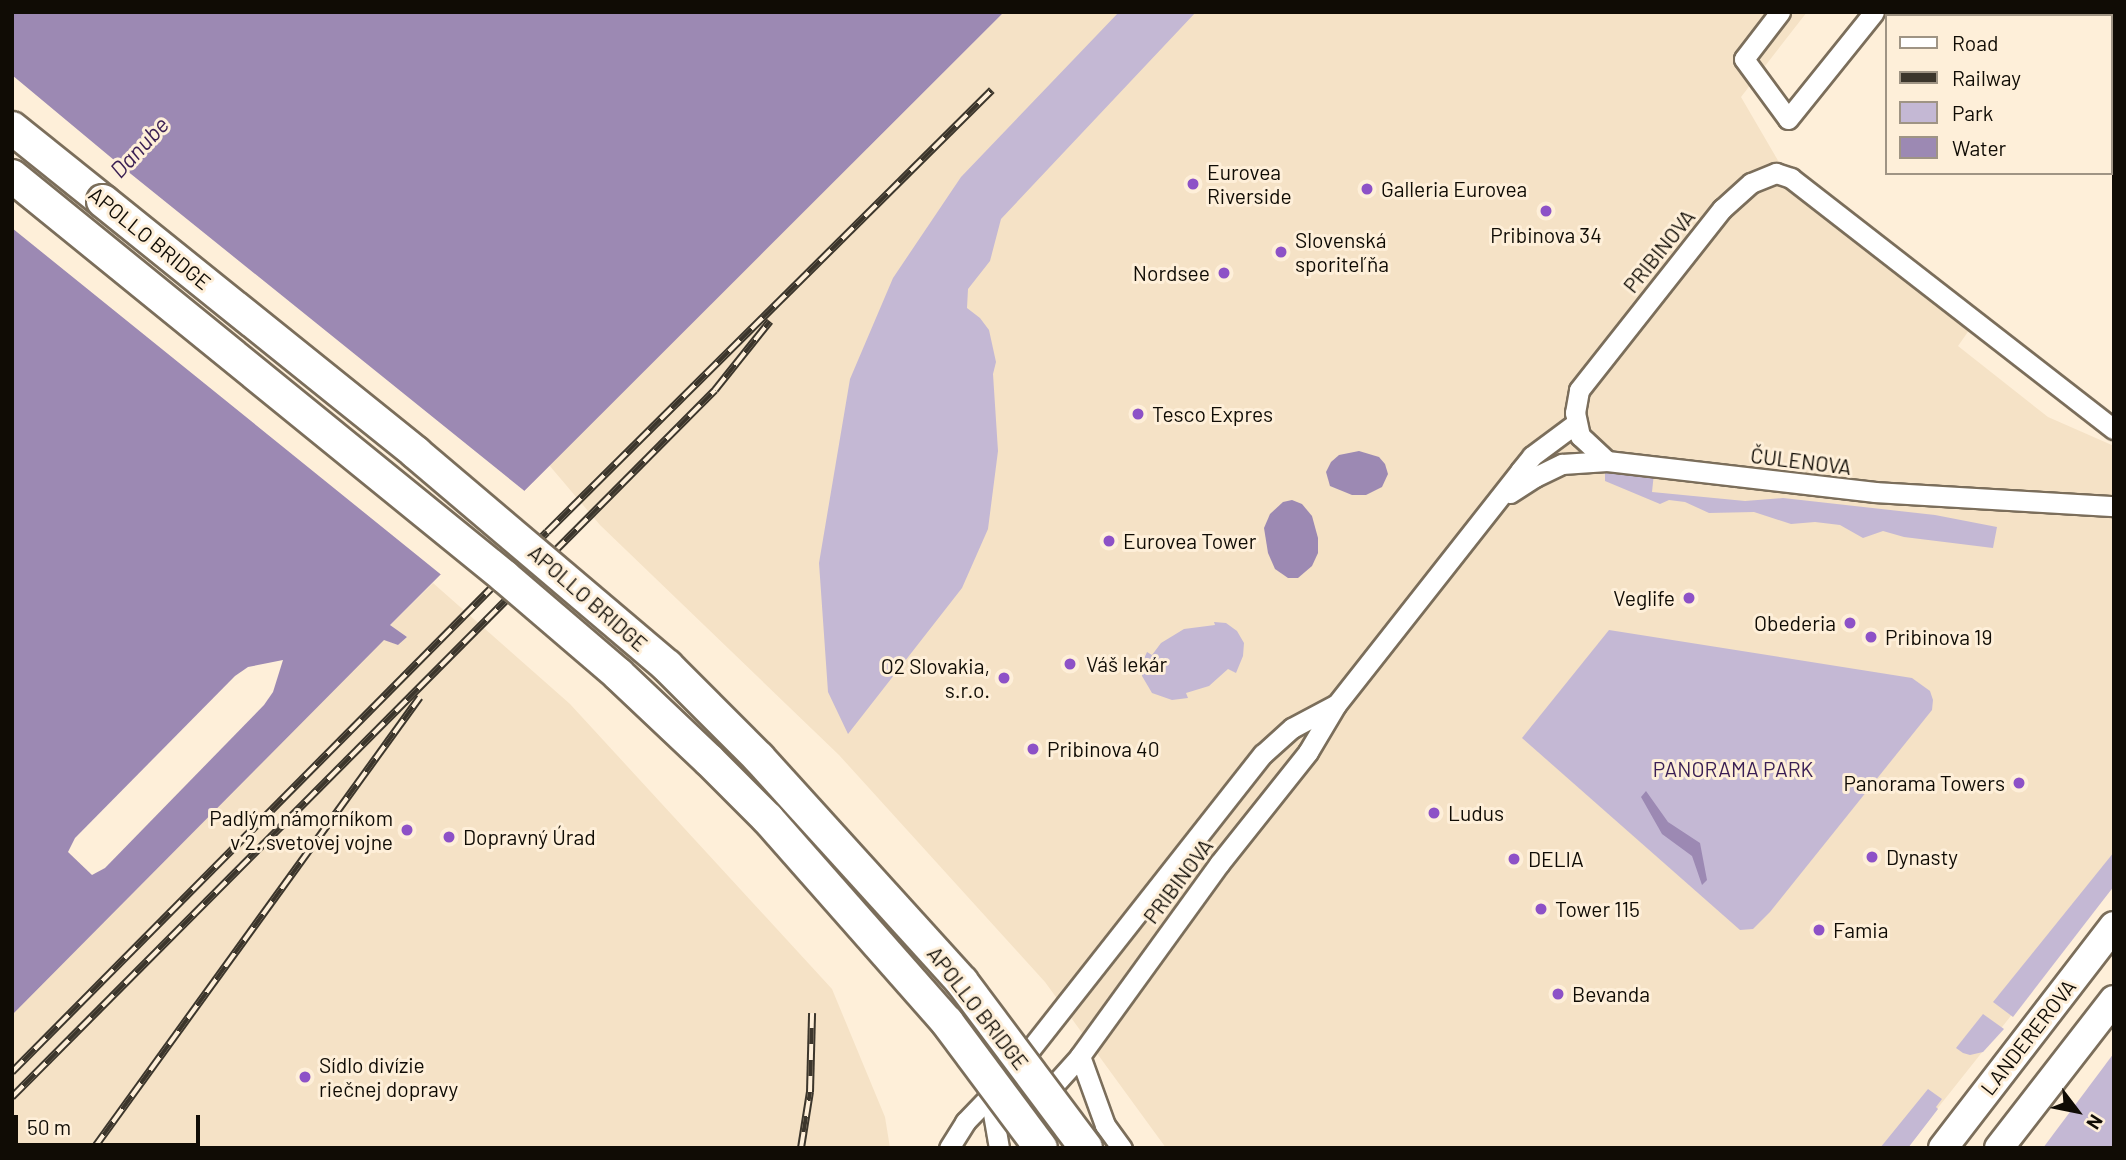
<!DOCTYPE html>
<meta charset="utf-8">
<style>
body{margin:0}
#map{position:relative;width:2126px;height:1160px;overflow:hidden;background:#feefd9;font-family:Barlow,sans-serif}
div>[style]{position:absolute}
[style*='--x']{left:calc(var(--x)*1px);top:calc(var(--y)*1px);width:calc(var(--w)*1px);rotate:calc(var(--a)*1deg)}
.built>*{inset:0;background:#f5e2c6}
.green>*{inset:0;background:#c4b8d4}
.water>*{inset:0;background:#9c89b3}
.pier>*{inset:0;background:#feefd9}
.street-tunnel>*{height:19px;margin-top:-9.5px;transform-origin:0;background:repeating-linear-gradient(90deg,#dacdb9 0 19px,transparent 0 29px)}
.roads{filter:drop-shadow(2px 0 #7b6e5b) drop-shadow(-2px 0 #7b6e5b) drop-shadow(0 2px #7b6e5b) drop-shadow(0 -2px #7b6e5b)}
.street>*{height:19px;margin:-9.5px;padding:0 9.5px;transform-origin:9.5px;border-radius:9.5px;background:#fff}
.secondary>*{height:28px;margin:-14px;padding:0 14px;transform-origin:14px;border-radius:14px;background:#fff}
.primary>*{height:32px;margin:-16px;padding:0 16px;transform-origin:16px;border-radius:16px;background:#fff}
.rail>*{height:8px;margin-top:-4px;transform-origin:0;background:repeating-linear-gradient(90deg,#feefd9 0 16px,#3c362c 0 32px);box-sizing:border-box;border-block:2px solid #3c362c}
.bridges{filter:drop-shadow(2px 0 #7b6e5b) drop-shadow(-2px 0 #7b6e5b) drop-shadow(0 2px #7b6e5b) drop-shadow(0 -2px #7b6e5b)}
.primary-bridge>*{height:32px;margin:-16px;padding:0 16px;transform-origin:16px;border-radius:16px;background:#fff}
.dots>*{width:19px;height:19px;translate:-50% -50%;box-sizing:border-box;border:4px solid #feefd9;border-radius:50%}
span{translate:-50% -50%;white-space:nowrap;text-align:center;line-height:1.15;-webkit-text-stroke:6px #feefd9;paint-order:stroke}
.poi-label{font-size:21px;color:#100c05}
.left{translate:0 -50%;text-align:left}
.right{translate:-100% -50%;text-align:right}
.street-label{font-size:21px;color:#100c05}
.park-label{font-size:21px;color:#3a1f54}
.water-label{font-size:23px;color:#391e53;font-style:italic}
.frame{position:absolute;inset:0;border:14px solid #100c05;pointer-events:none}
.legend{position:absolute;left:1885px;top:14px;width:228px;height:161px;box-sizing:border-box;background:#feefd9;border:2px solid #9f9484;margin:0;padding:9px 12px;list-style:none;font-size:21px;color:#100c05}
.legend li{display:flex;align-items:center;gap:14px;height:35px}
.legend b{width:35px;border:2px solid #9f9484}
.north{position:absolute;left:2042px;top:1076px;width:70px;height:70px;-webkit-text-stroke:5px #feefd9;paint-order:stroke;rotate:122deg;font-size:19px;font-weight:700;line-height:28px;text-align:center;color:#100c05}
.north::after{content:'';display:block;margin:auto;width:24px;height:32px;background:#100c05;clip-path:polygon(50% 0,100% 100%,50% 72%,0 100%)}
.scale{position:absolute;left:14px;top:1115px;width:186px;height:32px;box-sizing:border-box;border:4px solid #100c05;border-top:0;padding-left:9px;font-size:21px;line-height:24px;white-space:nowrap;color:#100c05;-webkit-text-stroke:5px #feefd9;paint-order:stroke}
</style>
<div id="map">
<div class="built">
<div style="clip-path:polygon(1004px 12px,1807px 12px,1741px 97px,1798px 195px,1972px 326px,1958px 346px,2048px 417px,2114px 446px,2114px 886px,1906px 1148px,1166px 1148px,1045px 982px,839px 755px,600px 525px,549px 465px)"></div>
<div style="clip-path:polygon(433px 583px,570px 704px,832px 989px,885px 1117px,890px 1148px,12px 1148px,12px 1015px,384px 639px,398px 645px,407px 637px,390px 625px)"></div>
</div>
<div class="green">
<div style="clip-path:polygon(1119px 12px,1196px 12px,1001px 219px,990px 261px,968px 289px,967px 308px,980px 318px,989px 330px,996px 362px,993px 374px,998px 451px,988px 529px,962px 588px,848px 734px,828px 692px,819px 563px,850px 379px,893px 278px,961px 177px)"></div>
<div style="clip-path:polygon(1605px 470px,1654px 473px,1652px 492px,1745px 501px,1783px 498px,1935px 515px,1997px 527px,1993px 548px,1904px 537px,1883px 531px,1863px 538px,1840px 525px,1815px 522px,1791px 524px,1754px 512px,1709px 513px,1685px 502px,1669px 500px,1660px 504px,1605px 481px)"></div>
<div style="clip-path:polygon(1214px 622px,1226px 623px,1237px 631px,1244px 643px,1243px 656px,1236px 673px,1228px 669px,1209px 686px,1186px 693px,1188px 698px,1172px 700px,1152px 693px,1142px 676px,1142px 663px,1147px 652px,1152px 655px,1161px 643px,1184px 629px,1215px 625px)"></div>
<div style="clip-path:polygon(1609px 630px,1912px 678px,1930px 691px,1933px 700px,1932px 710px,1770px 912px,1753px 929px,1740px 930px,1522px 738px)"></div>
<div style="clip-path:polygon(2114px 852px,2114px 886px,2013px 1017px,1993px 1002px)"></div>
<div style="clip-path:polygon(1983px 1014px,2004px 1029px,1983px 1052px,1970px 1055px,1963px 1053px,1956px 1048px)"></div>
<div style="clip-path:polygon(2114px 1053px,2114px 1148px,2043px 1148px)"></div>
<div style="clip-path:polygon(1928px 1089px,1942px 1099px,1936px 1107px,1938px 1109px,1908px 1148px,1880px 1148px)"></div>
</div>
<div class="water">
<div style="clip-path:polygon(12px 12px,1004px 12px,390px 625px,407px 637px,398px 645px,384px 640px,12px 1015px)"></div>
<div style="clip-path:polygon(1359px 451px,1379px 457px,1385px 464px,1388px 474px,1382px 487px,1366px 495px,1352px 495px,1330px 486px,1326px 472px,1331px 462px,1339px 455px)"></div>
<div style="clip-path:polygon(1292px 500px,1302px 504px,1312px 516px,1318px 538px,1318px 553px,1312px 566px,1298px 578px,1288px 578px,1275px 569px,1268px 553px,1264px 528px,1270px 514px,1283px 502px)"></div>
<div style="clip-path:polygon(1646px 791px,1668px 822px,1700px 843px,1707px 880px,1702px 885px,1692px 856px,1662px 834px,1641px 797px)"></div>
</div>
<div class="pier">
<div style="clip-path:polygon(12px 75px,126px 170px,527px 493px,444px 577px,12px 228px)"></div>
<div style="clip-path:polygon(283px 660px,273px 692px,264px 705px,105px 868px,92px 875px,68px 852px,75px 838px,235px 676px,248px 667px)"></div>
</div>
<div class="street-tunnel">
<div style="--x:1009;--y:1136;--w:66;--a:-48.1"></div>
</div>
<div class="roads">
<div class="street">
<div style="--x:1780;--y:12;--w:59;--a:127.5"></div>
<div style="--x:1744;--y:59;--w:74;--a:53.7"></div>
<div style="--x:1788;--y:119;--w:137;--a:-51.2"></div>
<div style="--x:1607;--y:461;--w:37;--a:-137"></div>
<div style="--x:1580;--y:436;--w:24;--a:-102"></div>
<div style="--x:1575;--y:413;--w:23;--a:-80"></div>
<div style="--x:1579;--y:390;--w:231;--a:-51.7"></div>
<div style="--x:1722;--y:209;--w:39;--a:-42"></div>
<div style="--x:1751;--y:183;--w:27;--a:-22"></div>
<div style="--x:1776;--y:173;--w:16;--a:18"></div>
<div style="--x:1791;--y:178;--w:409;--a:37.9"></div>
<div style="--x:1510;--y:493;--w:30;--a:-33"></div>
<div style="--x:1535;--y:477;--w:30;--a:-26"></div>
<div style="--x:1562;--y:464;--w:45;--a:-3.8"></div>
<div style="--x:1607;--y:461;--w:270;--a:6.6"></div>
<div style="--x:1875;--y:492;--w:239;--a:3.4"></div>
<div style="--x:1029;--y:1051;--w:378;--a:-51.8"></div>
<div style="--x:1263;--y:754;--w:39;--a:-42"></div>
<div style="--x:1292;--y:728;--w:49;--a:-28.1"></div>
<div style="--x:1080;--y:1056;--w:73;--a:70.1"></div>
<div style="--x:1105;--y:1125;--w:29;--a:54"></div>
<div style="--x:1055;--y:1084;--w:38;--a:-48"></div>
<div style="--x:1080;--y:1056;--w:237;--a:-54.1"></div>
<div style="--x:1219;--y:864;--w:143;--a:-51.5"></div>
<div style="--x:1308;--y:752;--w:55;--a:-59.2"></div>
<div style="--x:1336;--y:705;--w:298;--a:-51.8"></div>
<div style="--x:1520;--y:471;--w:19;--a:-51"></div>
<div style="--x:1532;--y:456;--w:54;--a:-36.7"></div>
<div style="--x:990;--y:1096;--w:53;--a:80.2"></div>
<div style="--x:949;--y:1148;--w:31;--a:-58"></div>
<div style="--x:965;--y:1122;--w:36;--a:-46"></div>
</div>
<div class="secondary">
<div style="--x:1943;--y:1148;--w:280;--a:-52.4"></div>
<div style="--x:1999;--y:1148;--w:187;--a:-52.2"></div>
</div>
<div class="primary">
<div style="--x:12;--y:128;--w:117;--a:38.7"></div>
</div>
</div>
<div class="rail">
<div style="--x:12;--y:1072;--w:760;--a:-45.27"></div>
<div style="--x:547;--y:532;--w:627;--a:-44.81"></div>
<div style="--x:12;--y:1097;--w:997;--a:-45.16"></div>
<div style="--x:715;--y:390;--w:88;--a:-51.4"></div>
<div style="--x:94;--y:1148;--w:556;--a:-54.14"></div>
<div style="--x:801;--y:1148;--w:57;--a:-80.9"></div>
<div style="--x:810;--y:1092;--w:79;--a:-88.5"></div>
</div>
<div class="bridges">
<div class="primary-bridge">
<div style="--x:12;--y:176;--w:635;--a:39.12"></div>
<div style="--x:505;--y:577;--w:149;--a:40.6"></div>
<div style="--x:618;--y:674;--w:125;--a:43.4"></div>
<div style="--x:709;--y:760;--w:83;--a:45"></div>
<div style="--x:768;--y:819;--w:271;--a:48.6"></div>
<div style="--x:947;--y:1022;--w:157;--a:53.3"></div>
<div style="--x:103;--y:201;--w:402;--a:38.8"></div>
<div style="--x:416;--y:453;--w:329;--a:40.3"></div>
<div style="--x:667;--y:666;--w:130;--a:45"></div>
<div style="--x:759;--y:758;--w:302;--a:47.8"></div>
<div style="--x:962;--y:982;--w:207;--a:53.2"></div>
</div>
</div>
<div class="dots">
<div style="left:1193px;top:184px;background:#8d51c7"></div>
<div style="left:1367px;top:189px;background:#8d51c7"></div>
<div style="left:1546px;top:211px;background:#8d51c7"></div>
<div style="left:1281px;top:252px;background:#8d51c7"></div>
<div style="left:1224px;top:273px;background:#8d51c7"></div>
<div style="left:1138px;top:414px;background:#8d51c7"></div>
<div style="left:1109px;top:541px;background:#8d51c7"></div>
<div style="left:1689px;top:598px;background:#8d51c7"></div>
<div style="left:1850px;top:623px;background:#8d51c7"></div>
<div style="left:1871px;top:637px;background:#8d51c7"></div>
<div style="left:1070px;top:664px;background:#8d51c7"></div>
<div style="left:1004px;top:678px;background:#8d51c7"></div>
<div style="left:1033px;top:749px;background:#8d51c7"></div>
<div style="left:2019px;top:783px;background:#8d51c7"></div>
<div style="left:1434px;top:813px;background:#8d51c7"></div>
<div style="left:407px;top:830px;background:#8d51c7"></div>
<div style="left:449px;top:837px;background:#8d51c7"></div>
<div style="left:1872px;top:857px;background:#8d51c7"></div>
<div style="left:1514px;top:859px;background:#8d51c7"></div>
<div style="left:1541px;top:909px;background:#8d51c7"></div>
<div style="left:1819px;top:930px;background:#8d51c7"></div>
<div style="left:1558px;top:994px;background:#8d51c7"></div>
<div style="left:305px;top:1077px;background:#8d51c7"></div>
</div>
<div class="poi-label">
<span class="left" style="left:1207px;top:184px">Eurovea<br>Riverside</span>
<span class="left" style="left:1381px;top:189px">Galleria Eurovea</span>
<span style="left:1546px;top:235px">Pribinova 34</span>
<span class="left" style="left:1295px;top:252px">Slovenská<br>sporiteľňa</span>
<span class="right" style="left:1210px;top:273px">Nordsee</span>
<span class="left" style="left:1152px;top:414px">Tesco Expres</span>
<span class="left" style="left:1123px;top:541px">Eurovea Tower</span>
<span class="right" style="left:1675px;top:598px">Veglife</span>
<span class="right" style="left:1836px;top:623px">Obederia</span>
<span class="left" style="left:1885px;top:637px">Pribinova 19</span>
<span class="left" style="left:1086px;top:664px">Váš lekár</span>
<span class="right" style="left:990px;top:678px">O2 Slovakia,<br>s.r.o.</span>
<span class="left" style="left:1047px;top:749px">Pribinova 40</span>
<span class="right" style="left:2005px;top:783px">Panorama Towers</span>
<span class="left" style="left:1448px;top:813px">Ludus</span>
<span class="right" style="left:393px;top:830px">Padlým námorníkom<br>v 2. svetovej vojne</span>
<span class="left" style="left:463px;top:837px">Dopravný Úrad</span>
<span class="left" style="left:1886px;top:857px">Dynasty</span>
<span class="left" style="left:1528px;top:859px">DELIA</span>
<span class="left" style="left:1555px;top:909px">Tower 115</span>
<span class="left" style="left:1833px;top:930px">Famia</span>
<span class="left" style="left:1572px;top:994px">Bevanda</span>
<span class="left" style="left:319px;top:1077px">Sídlo divízie<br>riečnej dopravy</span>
</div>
<div class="street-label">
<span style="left:150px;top:238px;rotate:39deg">APOLLO BRIDGE</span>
<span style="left:1659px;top:251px;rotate:-51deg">PRIBINOVA</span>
<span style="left:1801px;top:461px;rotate:7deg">ČULENOVA</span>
<span style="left:588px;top:598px;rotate:41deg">APOLLO BRIDGE</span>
<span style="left:1178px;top:881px;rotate:-53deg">PRIBINOVA</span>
<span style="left:978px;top:1008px;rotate:52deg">APOLLO BRIDGE</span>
<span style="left:2028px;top:1037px;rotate:-52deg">LANDEREROVA</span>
</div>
<div class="park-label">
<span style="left:1733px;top:769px">PANORAMA PARK</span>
</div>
<div class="water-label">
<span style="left:139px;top:147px;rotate:-47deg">Danube</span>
</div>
<div class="frame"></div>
<ul class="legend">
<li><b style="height:9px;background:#fff"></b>Road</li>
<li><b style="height:9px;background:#3c362c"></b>Railway</li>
<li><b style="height:19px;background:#c4b8d4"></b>Park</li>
<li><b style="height:19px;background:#9c89b3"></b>Water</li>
</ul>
<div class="north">N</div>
<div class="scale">50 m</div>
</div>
